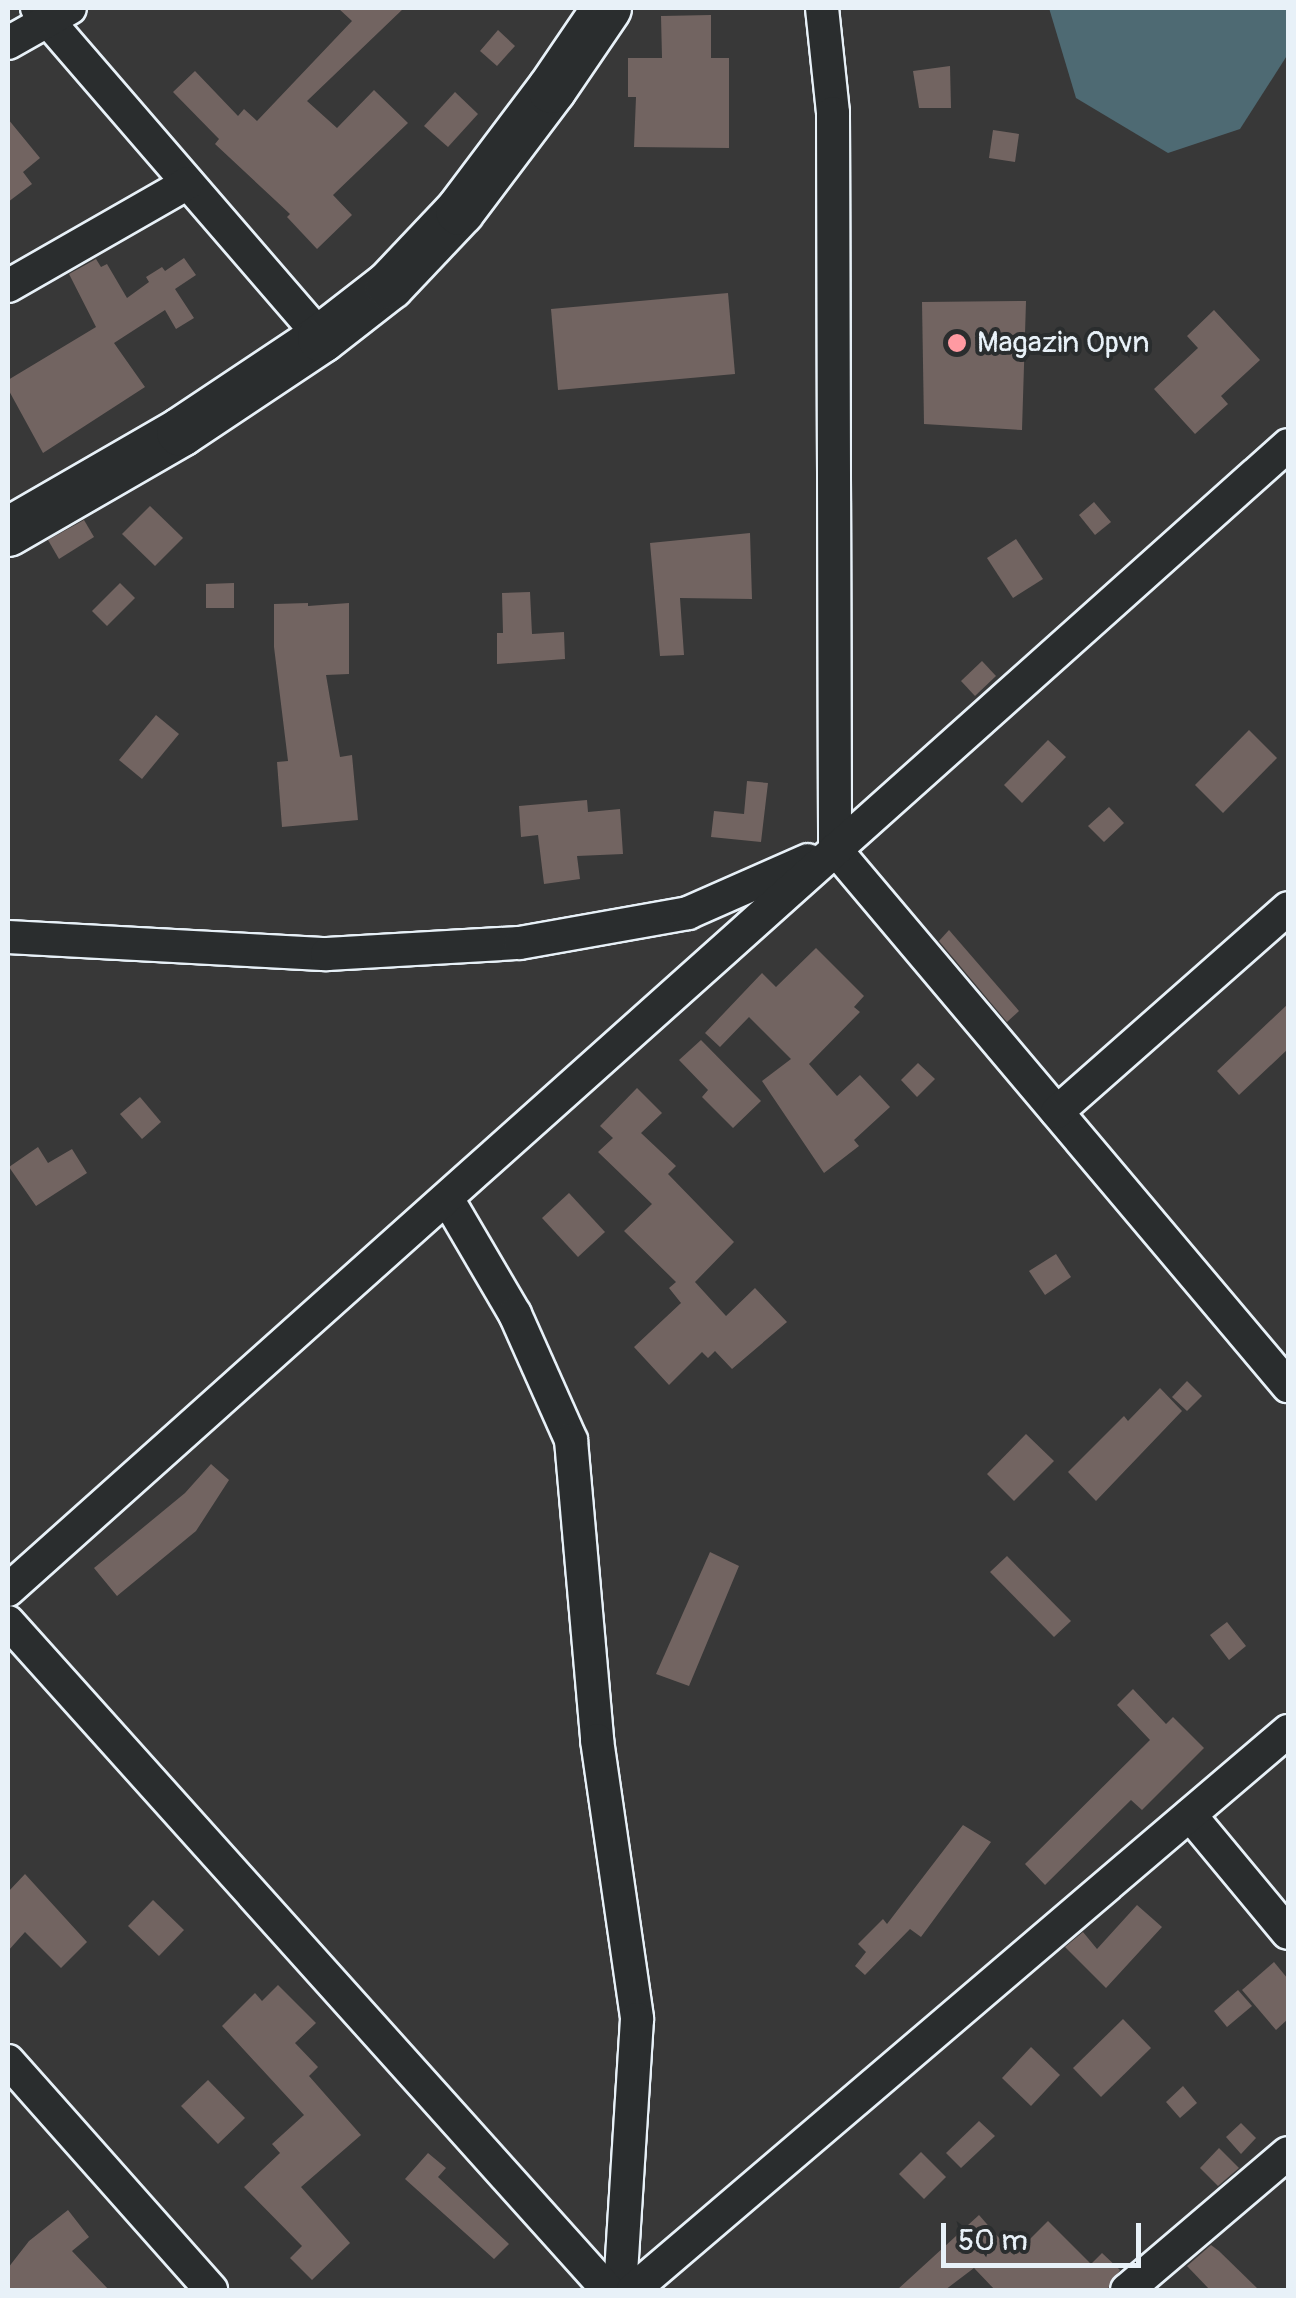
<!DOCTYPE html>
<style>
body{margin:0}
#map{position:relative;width:1296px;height:2298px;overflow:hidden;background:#383838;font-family:Pangolin,sans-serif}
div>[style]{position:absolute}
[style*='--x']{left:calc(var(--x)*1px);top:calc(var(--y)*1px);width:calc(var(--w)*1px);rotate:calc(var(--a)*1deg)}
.water>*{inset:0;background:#4e6a73}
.building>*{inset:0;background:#726461}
.roads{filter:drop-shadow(2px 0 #e8f1f8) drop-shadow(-2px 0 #e8f1f8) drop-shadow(0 2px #e8f1f8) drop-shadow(0 -2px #e8f1f8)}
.minor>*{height:32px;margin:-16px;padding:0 16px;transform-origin:16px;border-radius:16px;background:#2a2d2e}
.highway>*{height:48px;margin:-24px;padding:0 24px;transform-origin:24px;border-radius:24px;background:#2a2d2e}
.dots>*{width:28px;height:28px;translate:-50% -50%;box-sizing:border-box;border:5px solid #2a2d2e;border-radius:50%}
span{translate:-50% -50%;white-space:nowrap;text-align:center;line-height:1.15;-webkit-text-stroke:8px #2a2d2e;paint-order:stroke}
.poi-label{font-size:30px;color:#e8f1f8}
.left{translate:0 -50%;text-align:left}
.frame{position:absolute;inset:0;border:10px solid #e8f1f8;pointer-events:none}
.scale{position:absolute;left:941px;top:2223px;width:200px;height:45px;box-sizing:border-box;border:5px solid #e8f1f8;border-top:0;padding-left:12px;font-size:30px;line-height:35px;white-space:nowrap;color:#e8f1f8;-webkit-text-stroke:8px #2a2d2e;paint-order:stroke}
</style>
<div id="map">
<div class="water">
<div style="clip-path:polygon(1049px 8px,1288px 8px,1288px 54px,1240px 129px,1168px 153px,1076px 98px)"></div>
</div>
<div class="building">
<div style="clip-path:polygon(338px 8px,404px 8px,307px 101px,337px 128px,374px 90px,408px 123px,333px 195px,352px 215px,317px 249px,287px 217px,290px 214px,215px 144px,219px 139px,173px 92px,195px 71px,238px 116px,244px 109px,257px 121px,352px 21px)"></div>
<div style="clip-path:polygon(711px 15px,711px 58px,729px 58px,729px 148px,634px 147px,636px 97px,628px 97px,628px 58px,662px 58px,661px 16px)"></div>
<div style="clip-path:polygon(498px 30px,515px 46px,497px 66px,480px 51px)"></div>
<div style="clip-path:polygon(950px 66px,951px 108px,919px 108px,913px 71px)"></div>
<div style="clip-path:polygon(455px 92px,478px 114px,448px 147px,424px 126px)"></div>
<div style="clip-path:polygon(8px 119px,40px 158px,23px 172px,32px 184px,8px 202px)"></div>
<div style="clip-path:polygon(993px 130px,1019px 134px,1015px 162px,989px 158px)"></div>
<div style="clip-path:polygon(184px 258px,196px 275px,175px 289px,194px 318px,176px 329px,165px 310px,114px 343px,145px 387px,43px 453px,8px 389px,8px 380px,96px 327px,69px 274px,96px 259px,101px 267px,107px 264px,127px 298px,149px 282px,146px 277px,162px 267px,165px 271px)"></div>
<div style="clip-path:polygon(728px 293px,735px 374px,558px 390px,551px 309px)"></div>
<div style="clip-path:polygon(1026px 301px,1022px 430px,924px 424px,922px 302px)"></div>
<div style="clip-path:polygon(1214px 310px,1260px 360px,1221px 396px,1228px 404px,1195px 434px,1154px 389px,1198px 348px,1187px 336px)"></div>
<div style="clip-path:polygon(1094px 502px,1111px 522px,1095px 535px,1079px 515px)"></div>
<div style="clip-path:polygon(150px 506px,183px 538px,155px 566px,122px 534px)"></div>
<div style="clip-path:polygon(84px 520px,94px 537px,59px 559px,48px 540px)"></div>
<div style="clip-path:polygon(750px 533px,752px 599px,680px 598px,684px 655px,660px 656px,650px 543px)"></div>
<div style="clip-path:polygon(1016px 539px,1043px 579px,1013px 598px,987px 558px)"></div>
<div style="clip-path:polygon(120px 583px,135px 598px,107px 626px,92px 611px)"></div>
<div style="clip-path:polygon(234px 583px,234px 608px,206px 608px,206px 584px)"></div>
<div style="clip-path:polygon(530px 592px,532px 634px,564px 632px,565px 659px,497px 664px,497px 633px,503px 633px,502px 593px)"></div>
<div style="clip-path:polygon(308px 603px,308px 606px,349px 603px,349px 674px,326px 675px,340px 757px,352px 755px,358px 820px,282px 827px,277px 762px,288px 761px,274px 647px,274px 604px)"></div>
<div style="clip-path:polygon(982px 661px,996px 676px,975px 696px,961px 681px)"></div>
<div style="clip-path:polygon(156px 715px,179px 734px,142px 779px,119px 760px)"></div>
<div style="clip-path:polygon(1249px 730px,1277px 758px,1223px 813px,1195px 785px)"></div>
<div style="clip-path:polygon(1048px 740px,1066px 757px,1022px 803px,1004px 785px)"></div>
<div style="clip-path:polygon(747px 781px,768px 783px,761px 842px,711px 837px,714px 811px,744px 814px)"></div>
<div style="clip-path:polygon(587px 800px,588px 812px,620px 809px,623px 854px,577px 856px,580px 879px,544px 884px,538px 835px,521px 837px,519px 806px)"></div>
<div style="clip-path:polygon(1109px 807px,1124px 823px,1104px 842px,1088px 826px)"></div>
<div style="clip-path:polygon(949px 930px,1019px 1011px,1007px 1022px,939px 941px)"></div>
<div style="clip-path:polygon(816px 948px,864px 996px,854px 1007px,860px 1012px,809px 1064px,837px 1096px,860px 1075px,890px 1107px,854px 1140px,859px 1146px,824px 1173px,762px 1081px,791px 1059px,749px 1017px,720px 1047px,705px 1033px,762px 973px,776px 987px)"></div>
<div style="clip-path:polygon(1288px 1004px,1288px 1049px,1239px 1095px,1217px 1071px)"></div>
<div style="clip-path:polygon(701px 1040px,761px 1101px,733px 1128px,702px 1097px,708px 1090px,679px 1060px)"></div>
<div style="clip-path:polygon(918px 1063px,935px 1079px,917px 1097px,901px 1080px)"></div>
<div style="clip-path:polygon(637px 1088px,662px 1113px,641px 1133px,676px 1166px,668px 1174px,734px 1242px,695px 1282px,726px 1316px,755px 1288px,787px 1322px,732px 1369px,715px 1351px,708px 1358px,702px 1352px,669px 1385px,634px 1347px,681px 1303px,669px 1288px,676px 1282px,624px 1231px,652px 1204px,598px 1152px,613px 1138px,600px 1126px)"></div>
<div style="clip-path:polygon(140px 1097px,161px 1122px,142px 1139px,120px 1114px)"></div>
<div style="clip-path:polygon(38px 1147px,48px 1163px,72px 1149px,87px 1173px,36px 1206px,9px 1167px)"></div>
<div style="clip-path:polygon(569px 1193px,605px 1232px,578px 1257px,542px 1218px)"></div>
<div style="clip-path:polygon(1056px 1254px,1071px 1277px,1045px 1295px,1029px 1271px)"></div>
<div style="clip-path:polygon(1187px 1381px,1202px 1396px,1187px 1411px,1172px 1397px)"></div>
<div style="clip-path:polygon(1160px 1388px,1182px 1411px,1096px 1501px,1068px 1472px,1124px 1416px,1128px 1421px)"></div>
<div style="clip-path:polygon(1026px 1434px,1054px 1461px,1014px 1501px,987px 1474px)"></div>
<div style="clip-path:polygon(211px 1464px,229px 1480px,196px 1531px,117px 1596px,94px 1568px,185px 1493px)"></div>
<div style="clip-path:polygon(710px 1552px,739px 1566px,689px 1686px,656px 1674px)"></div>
<div style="clip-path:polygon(1007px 1556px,1071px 1621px,1054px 1637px,990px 1572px)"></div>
<div style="clip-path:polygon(1227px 1622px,1246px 1646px,1229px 1660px,1210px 1635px)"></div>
<div style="clip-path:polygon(1133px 1689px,1166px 1724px,1173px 1717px,1204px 1748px,1142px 1810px,1131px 1800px,1045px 1885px,1025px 1864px,1150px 1740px,1117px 1705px)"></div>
<div style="clip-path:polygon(963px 1825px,991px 1842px,921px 1937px,910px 1929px,865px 1975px,855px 1966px,866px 1952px,858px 1944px,883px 1919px,887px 1924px)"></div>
<div style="clip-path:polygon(25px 1874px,87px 1942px,61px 1968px,25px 1932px,8px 1951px,8px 1892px)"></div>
<div style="clip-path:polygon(153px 1900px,184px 1930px,159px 1956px,128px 1926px)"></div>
<div style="clip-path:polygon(1137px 1905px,1162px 1927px,1106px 1988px,1065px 1947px,1083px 1932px,1097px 1949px)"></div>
<div style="clip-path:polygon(1274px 1962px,1288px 1979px,1288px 2019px,1276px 2030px,1242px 1990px)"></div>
<div style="clip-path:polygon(278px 1985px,316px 2023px,295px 2043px,318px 2067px,309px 2076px,361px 2135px,301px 2187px,350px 2243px,312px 2280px,290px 2258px,302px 2246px,244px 2187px,280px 2153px,272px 2144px,304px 2115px,222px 2026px,255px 1993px,262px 2001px)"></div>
<div style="clip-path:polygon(1238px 1990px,1252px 2006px,1227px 2027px,1214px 2011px)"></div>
<div style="clip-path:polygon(1123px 2019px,1151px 2048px,1101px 2097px,1073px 2068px)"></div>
<div style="clip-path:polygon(1031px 2047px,1060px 2075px,1031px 2106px,1002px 2078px)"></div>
<div style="clip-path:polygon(208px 2080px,245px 2118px,218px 2144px,181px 2106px)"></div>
<div style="clip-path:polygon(1183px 2086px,1197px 2103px,1180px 2118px,1166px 2102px)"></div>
<div style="clip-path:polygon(979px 2121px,995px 2136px,961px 2168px,946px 2153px)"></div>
<div style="clip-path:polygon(1241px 2123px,1256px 2138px,1241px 2154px,1226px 2137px)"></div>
<div style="clip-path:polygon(1219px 2148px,1239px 2168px,1218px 2186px,1200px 2168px)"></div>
<div style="clip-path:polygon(921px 2152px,946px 2177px,924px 2199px,899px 2174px)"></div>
<div style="clip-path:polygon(428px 2153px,446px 2168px,438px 2177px,509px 2244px,494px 2259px,405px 2179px)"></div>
<div style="clip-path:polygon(68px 2210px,89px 2237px,72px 2251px,109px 2290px,8px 2290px,8px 2268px,29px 2241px)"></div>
<div style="clip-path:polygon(979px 2215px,1014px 2255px,1048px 2221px,1091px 2264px,1102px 2253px,1120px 2270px,1107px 2290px,995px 2290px,974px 2268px,945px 2290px,897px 2290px)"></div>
<div style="clip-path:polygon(1211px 2245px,1219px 2251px,1259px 2290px,1210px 2290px,1187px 2266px)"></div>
</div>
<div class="roads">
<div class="minor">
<div style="--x:37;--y:8;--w:436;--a:49.2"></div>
<div style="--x:822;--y:8;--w:106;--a:84"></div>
<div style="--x:833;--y:113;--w:736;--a:89.84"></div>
<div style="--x:835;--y:849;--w:703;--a:49.85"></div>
<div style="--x:8;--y:43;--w:71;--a:-29.4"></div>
<div style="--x:8;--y:286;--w:207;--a:-29.8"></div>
<div style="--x:8;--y:937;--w:319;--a:3.1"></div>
<div style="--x:327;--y:954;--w:193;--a:-3.3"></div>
<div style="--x:520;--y:943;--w:171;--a:-10.1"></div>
<div style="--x:688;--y:913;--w:131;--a:-23.8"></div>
<div style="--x:1057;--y:1112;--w:308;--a:-41.4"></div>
<div style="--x:448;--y:1200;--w:132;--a:59.6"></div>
<div style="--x:515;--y:1314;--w:138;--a:66"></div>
<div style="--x:571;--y:1440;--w:301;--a:85"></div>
<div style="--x:597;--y:1740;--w:282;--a:81.8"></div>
<div style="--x:637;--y:2019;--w:272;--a:93.6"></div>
<div style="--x:8;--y:1590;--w:1717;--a:-41.81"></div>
<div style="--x:8;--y:1622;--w:898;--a:48.07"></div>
<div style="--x:1190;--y:1815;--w:153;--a:50.3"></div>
<div style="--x:8;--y:2061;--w:306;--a:48.4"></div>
<div style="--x:633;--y:2290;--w:861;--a:-40.48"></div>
<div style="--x:1127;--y:2290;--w:211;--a:-40.4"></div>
</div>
<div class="highway">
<div style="--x:8;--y:532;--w:200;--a:-30"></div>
<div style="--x:181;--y:432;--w:169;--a:-33.7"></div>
<div style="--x:322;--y:338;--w:86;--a:-37.9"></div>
<div style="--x:390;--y:285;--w:102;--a:-46.6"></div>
<div style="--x:460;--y:211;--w:153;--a:-53"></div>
<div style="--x:552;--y:89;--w:98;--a:-55.8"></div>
</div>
</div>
<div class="dots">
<div style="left:957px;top:343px;background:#ff9aa2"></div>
</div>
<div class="poi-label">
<span class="left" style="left:977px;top:343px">Magazin Opvn</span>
</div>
<div class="frame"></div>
<div class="scale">50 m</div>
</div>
